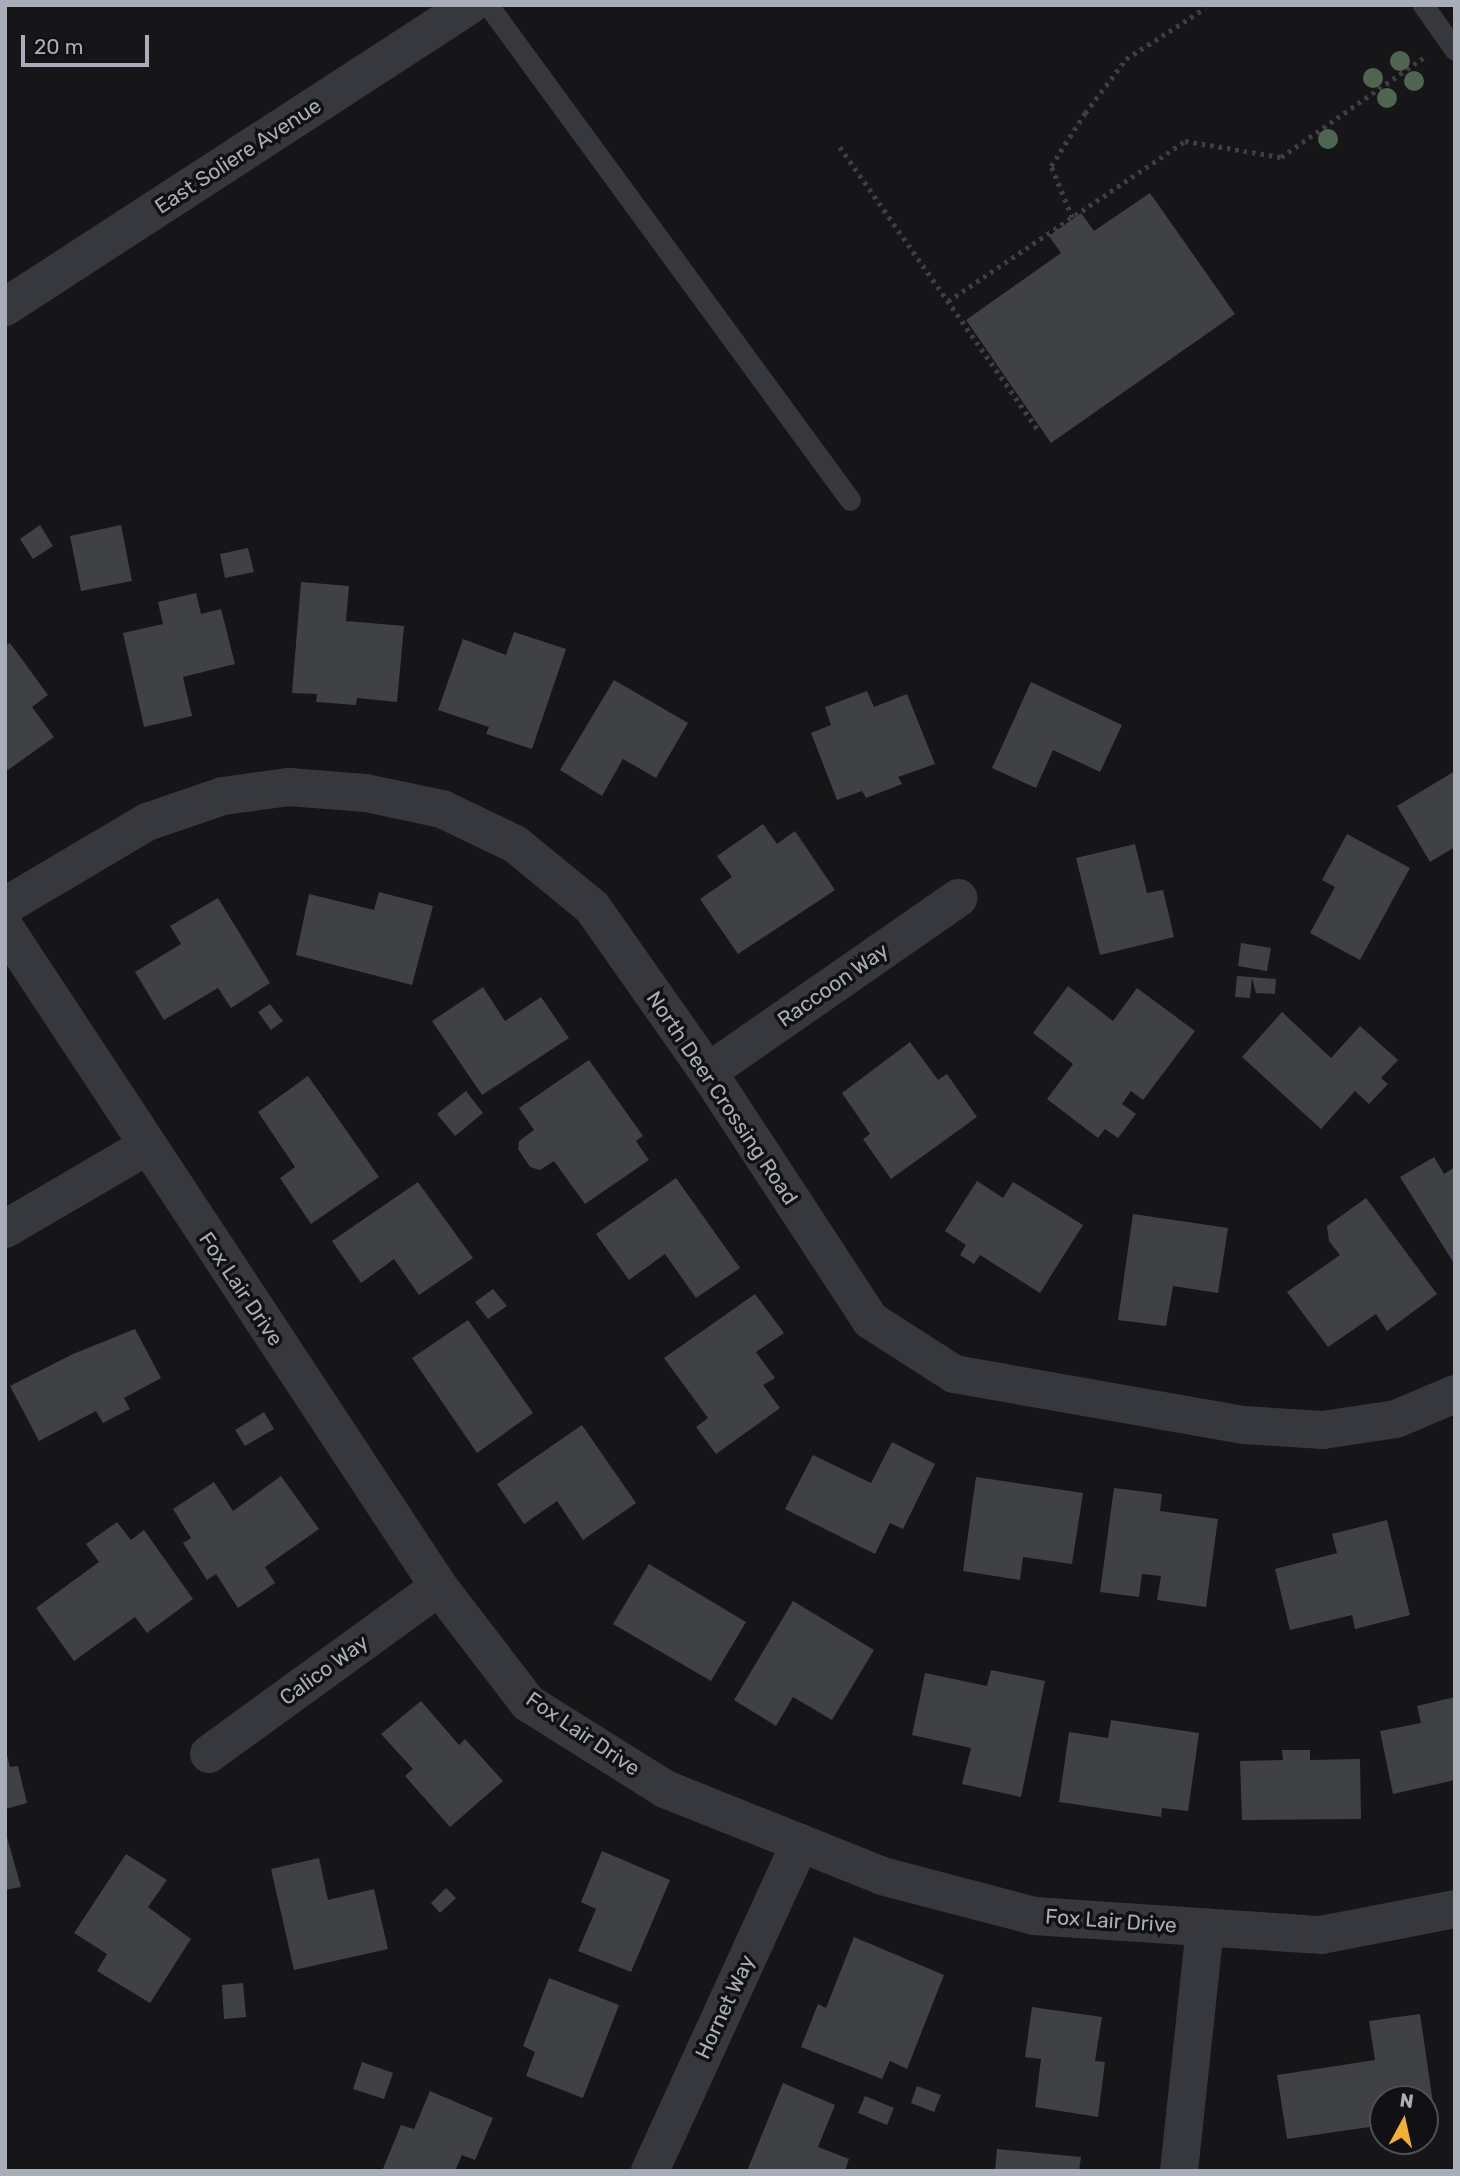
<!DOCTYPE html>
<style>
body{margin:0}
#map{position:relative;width:1460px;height:2176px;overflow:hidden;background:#161618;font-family:Rubik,sans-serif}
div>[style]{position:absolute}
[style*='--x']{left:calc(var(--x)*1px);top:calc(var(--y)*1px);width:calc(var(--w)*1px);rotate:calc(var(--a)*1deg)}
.building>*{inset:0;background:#404145}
.path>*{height:4.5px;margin-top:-2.25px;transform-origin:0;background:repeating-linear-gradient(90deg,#3d3f44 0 3.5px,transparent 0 8.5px)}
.service>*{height:21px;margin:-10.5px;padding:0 10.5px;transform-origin:10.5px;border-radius:10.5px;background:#37383d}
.minor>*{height:38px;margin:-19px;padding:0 19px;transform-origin:19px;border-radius:19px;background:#37383d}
.tertiary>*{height:38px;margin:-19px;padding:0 19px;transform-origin:19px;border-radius:19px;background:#37383d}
.trees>*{width:20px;height:20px;margin:-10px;border-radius:50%;background:#506452}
span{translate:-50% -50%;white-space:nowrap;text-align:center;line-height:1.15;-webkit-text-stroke:7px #111113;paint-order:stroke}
.street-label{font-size:21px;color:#a8adb8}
.frame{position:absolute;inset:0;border:7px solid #a8adb8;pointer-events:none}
.north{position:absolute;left:1369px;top:2085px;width:70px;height:70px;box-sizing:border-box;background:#111113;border:2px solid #4d4f55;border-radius:50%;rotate:8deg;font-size:19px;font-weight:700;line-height:28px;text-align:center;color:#a8adb8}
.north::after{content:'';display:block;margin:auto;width:24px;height:32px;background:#f2b134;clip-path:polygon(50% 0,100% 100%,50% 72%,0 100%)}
.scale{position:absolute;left:21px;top:35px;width:128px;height:32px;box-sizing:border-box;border:4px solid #a8adb8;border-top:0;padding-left:9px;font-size:21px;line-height:24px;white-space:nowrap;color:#a8adb8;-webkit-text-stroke:5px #111113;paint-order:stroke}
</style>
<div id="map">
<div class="building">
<div style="clip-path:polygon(1150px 193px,1235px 314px,1051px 443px,966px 320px,1061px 253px,1049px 236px,1081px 213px,1094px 231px)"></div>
<div style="clip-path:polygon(40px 525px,53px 546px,33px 559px,20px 539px)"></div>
<div style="clip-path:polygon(121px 525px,132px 581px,81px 591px,70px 536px)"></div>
<div style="clip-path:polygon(248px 548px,254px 572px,225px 578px,220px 554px)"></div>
<div style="clip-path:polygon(301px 582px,349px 586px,346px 621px,404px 626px,397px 702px,357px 698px,356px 705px,316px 702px,317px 694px,292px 693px)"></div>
<div style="clip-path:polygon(196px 593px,201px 614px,221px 609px,235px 664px,183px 677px,192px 716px,144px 727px,123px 633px,163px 624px,158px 602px)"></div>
<div style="clip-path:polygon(514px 632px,566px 649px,532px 749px,486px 734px,489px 727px,438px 710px,463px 639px,506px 655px)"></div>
<div style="clip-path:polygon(10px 643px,48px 695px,32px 707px,54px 737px,8px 770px,5px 766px,5px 646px)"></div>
<div style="clip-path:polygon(614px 680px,688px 723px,656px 778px,623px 759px,602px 796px,560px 770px)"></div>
<div style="clip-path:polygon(1031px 682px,1122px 725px,1100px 772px,1053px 750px,1036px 788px,992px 768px)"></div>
<div style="clip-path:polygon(867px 691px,874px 707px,907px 694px,935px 764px,898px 777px,902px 784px,866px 798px,862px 791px,837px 800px,811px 733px,831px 725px,825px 707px)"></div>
<div style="clip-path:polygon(1455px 771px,1455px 847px,1430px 862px,1397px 806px)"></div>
<div style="clip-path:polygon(763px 824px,777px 844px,795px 831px,835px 890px,738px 954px,700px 899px,732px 877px,717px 856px)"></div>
<div style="clip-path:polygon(1347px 834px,1410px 868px,1360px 960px,1310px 933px,1335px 887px,1322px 880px)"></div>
<div style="clip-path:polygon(1135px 844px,1147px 893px,1163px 890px,1174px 937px,1100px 955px,1076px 858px)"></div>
<div style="clip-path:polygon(379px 892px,433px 906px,412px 985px,296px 955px,309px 894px,374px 910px)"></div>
<div style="clip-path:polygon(218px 898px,270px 983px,231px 1008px,218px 988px,164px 1020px,135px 972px,181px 944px,170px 926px)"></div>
<div style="clip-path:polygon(1241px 943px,1271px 948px,1267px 971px,1238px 966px)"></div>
<div style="clip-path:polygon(1237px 976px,1276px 979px,1275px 994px,1256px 993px,1252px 978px,1250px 998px,1235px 997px)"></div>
<div style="clip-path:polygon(1068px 986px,1113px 1021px,1137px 988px,1195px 1031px,1143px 1100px,1131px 1091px,1122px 1104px,1136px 1114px,1118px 1138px,1105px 1129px,1098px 1138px,1047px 1099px,1073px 1064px,1033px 1033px)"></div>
<div style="clip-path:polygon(483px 987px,505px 1021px,541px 997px,569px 1038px,482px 1095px,432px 1021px)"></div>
<div style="clip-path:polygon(270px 1004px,283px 1021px,271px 1030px,258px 1012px)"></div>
<div style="clip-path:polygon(1282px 1012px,1331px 1058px,1360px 1026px,1398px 1060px,1381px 1078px,1388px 1084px,1369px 1104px,1355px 1091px,1321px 1129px,1242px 1057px)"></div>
<div style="clip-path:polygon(910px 1042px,938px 1080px,947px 1074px,977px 1117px,891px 1179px,863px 1139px,870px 1134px,842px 1093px)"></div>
<div style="clip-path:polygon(589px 1060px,643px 1136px,636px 1141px,649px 1160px,585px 1204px,554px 1161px,540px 1170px,530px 1167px,518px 1149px,519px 1141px,534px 1130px,519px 1108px)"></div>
<div style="clip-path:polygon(308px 1076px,379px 1177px,311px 1224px,280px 1178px,295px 1167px,258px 1112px)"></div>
<div style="clip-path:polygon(466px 1091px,483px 1113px,455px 1136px,437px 1114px)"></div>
<div style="clip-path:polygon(1434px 1157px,1444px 1174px,1455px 1167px,1455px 1265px,1400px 1177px)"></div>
<div style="clip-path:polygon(676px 1178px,740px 1268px,696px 1298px,665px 1254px,629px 1280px,596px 1234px)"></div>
<div style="clip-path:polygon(977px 1181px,1003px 1198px,1013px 1182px,1083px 1225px,1040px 1293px,980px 1255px,974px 1264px,960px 1255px,966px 1245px,945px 1231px)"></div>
<div style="clip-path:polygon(418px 1182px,473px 1258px,419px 1295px,394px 1259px,361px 1283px,332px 1241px)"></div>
<div style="clip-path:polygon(1366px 1198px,1437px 1294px,1387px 1331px,1376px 1314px,1328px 1347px,1287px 1292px,1340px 1255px,1329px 1241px,1327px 1226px)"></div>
<div style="clip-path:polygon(1133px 1214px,1228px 1228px,1218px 1293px,1173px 1286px,1166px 1326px,1118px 1320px)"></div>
<div style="clip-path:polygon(493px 1289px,507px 1306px,488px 1319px,475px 1302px)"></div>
<div style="clip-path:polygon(755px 1294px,784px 1333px,756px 1352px,775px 1378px,763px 1385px,780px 1408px,716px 1454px,696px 1427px,708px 1418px,664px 1358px)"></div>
<div style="clip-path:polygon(468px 1320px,533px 1413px,477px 1453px,412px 1358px)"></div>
<div style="clip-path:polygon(135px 1329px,161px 1378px,124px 1398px,130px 1409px,103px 1423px,96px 1411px,39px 1441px,10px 1386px,73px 1354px)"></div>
<div style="clip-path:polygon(264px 1412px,274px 1429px,245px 1446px,235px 1430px)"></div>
<div style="clip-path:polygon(582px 1425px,636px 1503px,583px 1540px,557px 1501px,524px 1524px,497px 1484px)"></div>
<div style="clip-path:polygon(892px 1442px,935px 1464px,903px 1529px,890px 1523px,875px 1554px,785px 1509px,813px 1455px,871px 1483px)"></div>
<div style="clip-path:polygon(281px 1476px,319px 1529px,265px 1567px,275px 1583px,238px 1608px,216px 1574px,207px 1580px,183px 1543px,191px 1538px,173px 1509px,214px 1482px,233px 1511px)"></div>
<div style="clip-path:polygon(976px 1477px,1083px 1493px,1072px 1564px,1023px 1557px,1020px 1580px,963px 1571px)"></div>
<div style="clip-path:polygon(1114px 1488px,1162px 1494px,1160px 1511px,1218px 1519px,1206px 1607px,1157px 1600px,1161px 1576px,1142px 1574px,1139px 1597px,1100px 1592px)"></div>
<div style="clip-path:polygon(1387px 1520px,1410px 1615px,1355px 1629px,1352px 1615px,1290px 1630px,1275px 1569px,1337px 1553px,1332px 1534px)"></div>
<div style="clip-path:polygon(117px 1522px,131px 1540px,144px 1530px,193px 1599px,147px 1633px,135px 1617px,74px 1661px,36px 1608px,99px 1562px,86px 1544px)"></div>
<div style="clip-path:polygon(649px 1564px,746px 1622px,711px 1681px,613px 1624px)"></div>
<div style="clip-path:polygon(793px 1601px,874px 1650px,832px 1720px,793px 1697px,776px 1726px,734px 1700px)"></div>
<div style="clip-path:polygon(991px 1670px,1045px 1681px,1021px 1797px,962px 1784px,971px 1748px,912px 1735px,925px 1673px,987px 1686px)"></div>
<div style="clip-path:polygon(1455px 1697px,1455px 1780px,1393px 1794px,1380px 1731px,1421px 1723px,1417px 1706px)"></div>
<div style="clip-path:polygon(421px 1701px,459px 1745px,465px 1739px,503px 1781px,450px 1827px,405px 1776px,413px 1769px,381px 1734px)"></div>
<div style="clip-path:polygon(1111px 1720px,1199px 1733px,1188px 1811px,1162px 1808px,1161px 1817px,1059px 1802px,1069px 1732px,1108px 1738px)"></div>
<div style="clip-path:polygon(1282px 1750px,1310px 1750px,1310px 1760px,1360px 1759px,1361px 1819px,1242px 1820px,1240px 1761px,1283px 1760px)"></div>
<div style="clip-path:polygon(6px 1751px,10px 1767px,18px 1766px,27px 1803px,5px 1809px)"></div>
<div style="clip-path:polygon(5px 1830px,21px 1887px,5px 1890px)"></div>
<div style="clip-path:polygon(602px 1851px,670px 1880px,631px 1972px,578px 1951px,596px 1909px,581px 1902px)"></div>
<div style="clip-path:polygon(126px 1854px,167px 1880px,148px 1907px,191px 1939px,150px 2003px,97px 1971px,107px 1954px,74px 1933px)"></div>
<div style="clip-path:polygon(319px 1858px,328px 1900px,374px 1889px,388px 1949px,294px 1970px,271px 1869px)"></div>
<div style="clip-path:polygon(446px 1888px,456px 1898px,440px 1913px,431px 1903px)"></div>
<div style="clip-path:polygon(854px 1937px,944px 1975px,907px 2069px,890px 2061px,882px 2079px,801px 2047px,818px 2004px,826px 2008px)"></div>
<div style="clip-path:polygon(549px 1978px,619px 2005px,583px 2098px,526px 2076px,535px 2052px,523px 2046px)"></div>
<div style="clip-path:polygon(243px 1983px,246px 2017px,224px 2019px,222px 1985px)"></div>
<div style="clip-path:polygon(1032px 2007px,1102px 2017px,1095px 2061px,1105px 2062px,1098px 2117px,1035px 2107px,1041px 2059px,1025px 2057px)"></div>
<div style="clip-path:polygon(1420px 2014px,1435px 2117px,1425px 2119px,1425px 2099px,1383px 2099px,1383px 2125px,1287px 2139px,1277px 2075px,1375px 2060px,1369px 2021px)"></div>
<div style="clip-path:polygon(362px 2062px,393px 2073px,384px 2099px,353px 2089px)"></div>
<div style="clip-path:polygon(783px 2083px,835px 2105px,818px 2147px,849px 2159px,845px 2171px,747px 2171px)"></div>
<div style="clip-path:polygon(917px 2086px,941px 2095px,934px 2112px,911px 2103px)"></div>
<div style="clip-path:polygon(430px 2091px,493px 2118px,475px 2160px,462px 2155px,455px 2171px,382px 2171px,401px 2125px,414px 2129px)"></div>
<div style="clip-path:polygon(865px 2096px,894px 2108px,887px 2125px,858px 2113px)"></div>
<div style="clip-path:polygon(997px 2149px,1081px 2157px,1079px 2171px,995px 2171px)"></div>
</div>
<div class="path">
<div style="--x:840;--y:147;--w:345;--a:55"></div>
<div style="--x:1072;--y:218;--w:56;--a:-112"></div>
<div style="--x:1051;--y:166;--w:63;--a:-57.3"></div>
<div style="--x:1085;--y:113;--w:68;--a:-52.8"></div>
<div style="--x:1126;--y:59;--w:94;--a:-32.8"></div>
<div style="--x:948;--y:301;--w:286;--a:-34"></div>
<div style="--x:1185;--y:141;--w:97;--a:9.5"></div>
<div style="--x:1281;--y:157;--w:173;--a:-34.9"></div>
</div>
<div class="service">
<div style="--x:488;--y:5;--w:613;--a:53.82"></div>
<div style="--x:1423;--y:5;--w:55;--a:54.6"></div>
</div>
<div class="minor">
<div style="--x:5;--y:906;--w:165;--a:-30.6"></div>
<div style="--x:147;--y:822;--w:80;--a:-18.9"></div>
<div style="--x:223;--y:796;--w:67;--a:-7.8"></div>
<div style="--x:289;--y:787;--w:77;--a:4.5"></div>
<div style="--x:366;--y:793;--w:78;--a:11.9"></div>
<div style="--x:442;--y:809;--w:81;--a:25.6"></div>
<div style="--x:515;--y:844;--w:99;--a:39.3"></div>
<div style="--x:592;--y:907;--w:202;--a:54.9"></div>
<div style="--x:708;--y:1072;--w:296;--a:56.8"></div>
<div style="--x:870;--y:1320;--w:100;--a:32.7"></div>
<div style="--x:954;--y:1374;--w:293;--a:10"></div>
<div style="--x:1243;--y:1425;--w:80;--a:3.6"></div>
<div style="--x:1323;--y:1430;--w:74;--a:-8.6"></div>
<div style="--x:1396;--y:1419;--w:64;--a:-23"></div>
<div style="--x:708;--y:1072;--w:305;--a:-34.8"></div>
<div style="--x:5;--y:1229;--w:164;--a:-30.3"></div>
<div style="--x:209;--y:1754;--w:284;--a:-36"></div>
<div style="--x:650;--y:2171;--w:361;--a:-65.4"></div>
</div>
<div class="tertiary">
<div style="--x:5;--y:307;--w:554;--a:-33"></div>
<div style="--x:5;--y:928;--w:789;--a:56.63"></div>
<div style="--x:439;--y:1587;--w:146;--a:52.5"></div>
<div style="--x:528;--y:1703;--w:162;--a:32.1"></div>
<div style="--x:665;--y:1789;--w:234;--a:21.8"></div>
<div style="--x:882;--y:1876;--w:157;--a:14.7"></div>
<div style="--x:1034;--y:1916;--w:288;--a:3.8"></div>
<div style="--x:1321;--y:1935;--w:136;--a:-11"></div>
<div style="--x:1179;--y:2171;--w:245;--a:-83.9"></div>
</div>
<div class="trees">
<div style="left:1400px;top:61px"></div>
<div style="left:1373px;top:78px"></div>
<div style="left:1414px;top:81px"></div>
<div style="left:1387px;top:98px"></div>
<div style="left:1328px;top:139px"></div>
</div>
<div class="street-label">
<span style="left:238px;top:156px;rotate:-33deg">East Soliere Avenue</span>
<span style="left:833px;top:985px;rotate:-35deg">Raccoon Way</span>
<span style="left:722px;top:1098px;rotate:56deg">North Deer Crossing Road</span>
<span style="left:241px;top:1289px;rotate:56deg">Fox Lair Drive</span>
<span style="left:324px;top:1670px;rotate:-36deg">Calico Way</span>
<span style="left:583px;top:1734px;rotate:34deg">Fox Lair Drive</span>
<span style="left:1111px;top:1921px;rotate:4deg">Fox Lair Drive</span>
<span style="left:725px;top:2007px;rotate:-65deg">Hornet Way</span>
</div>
<div class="frame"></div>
<div class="north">N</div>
<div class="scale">20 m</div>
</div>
